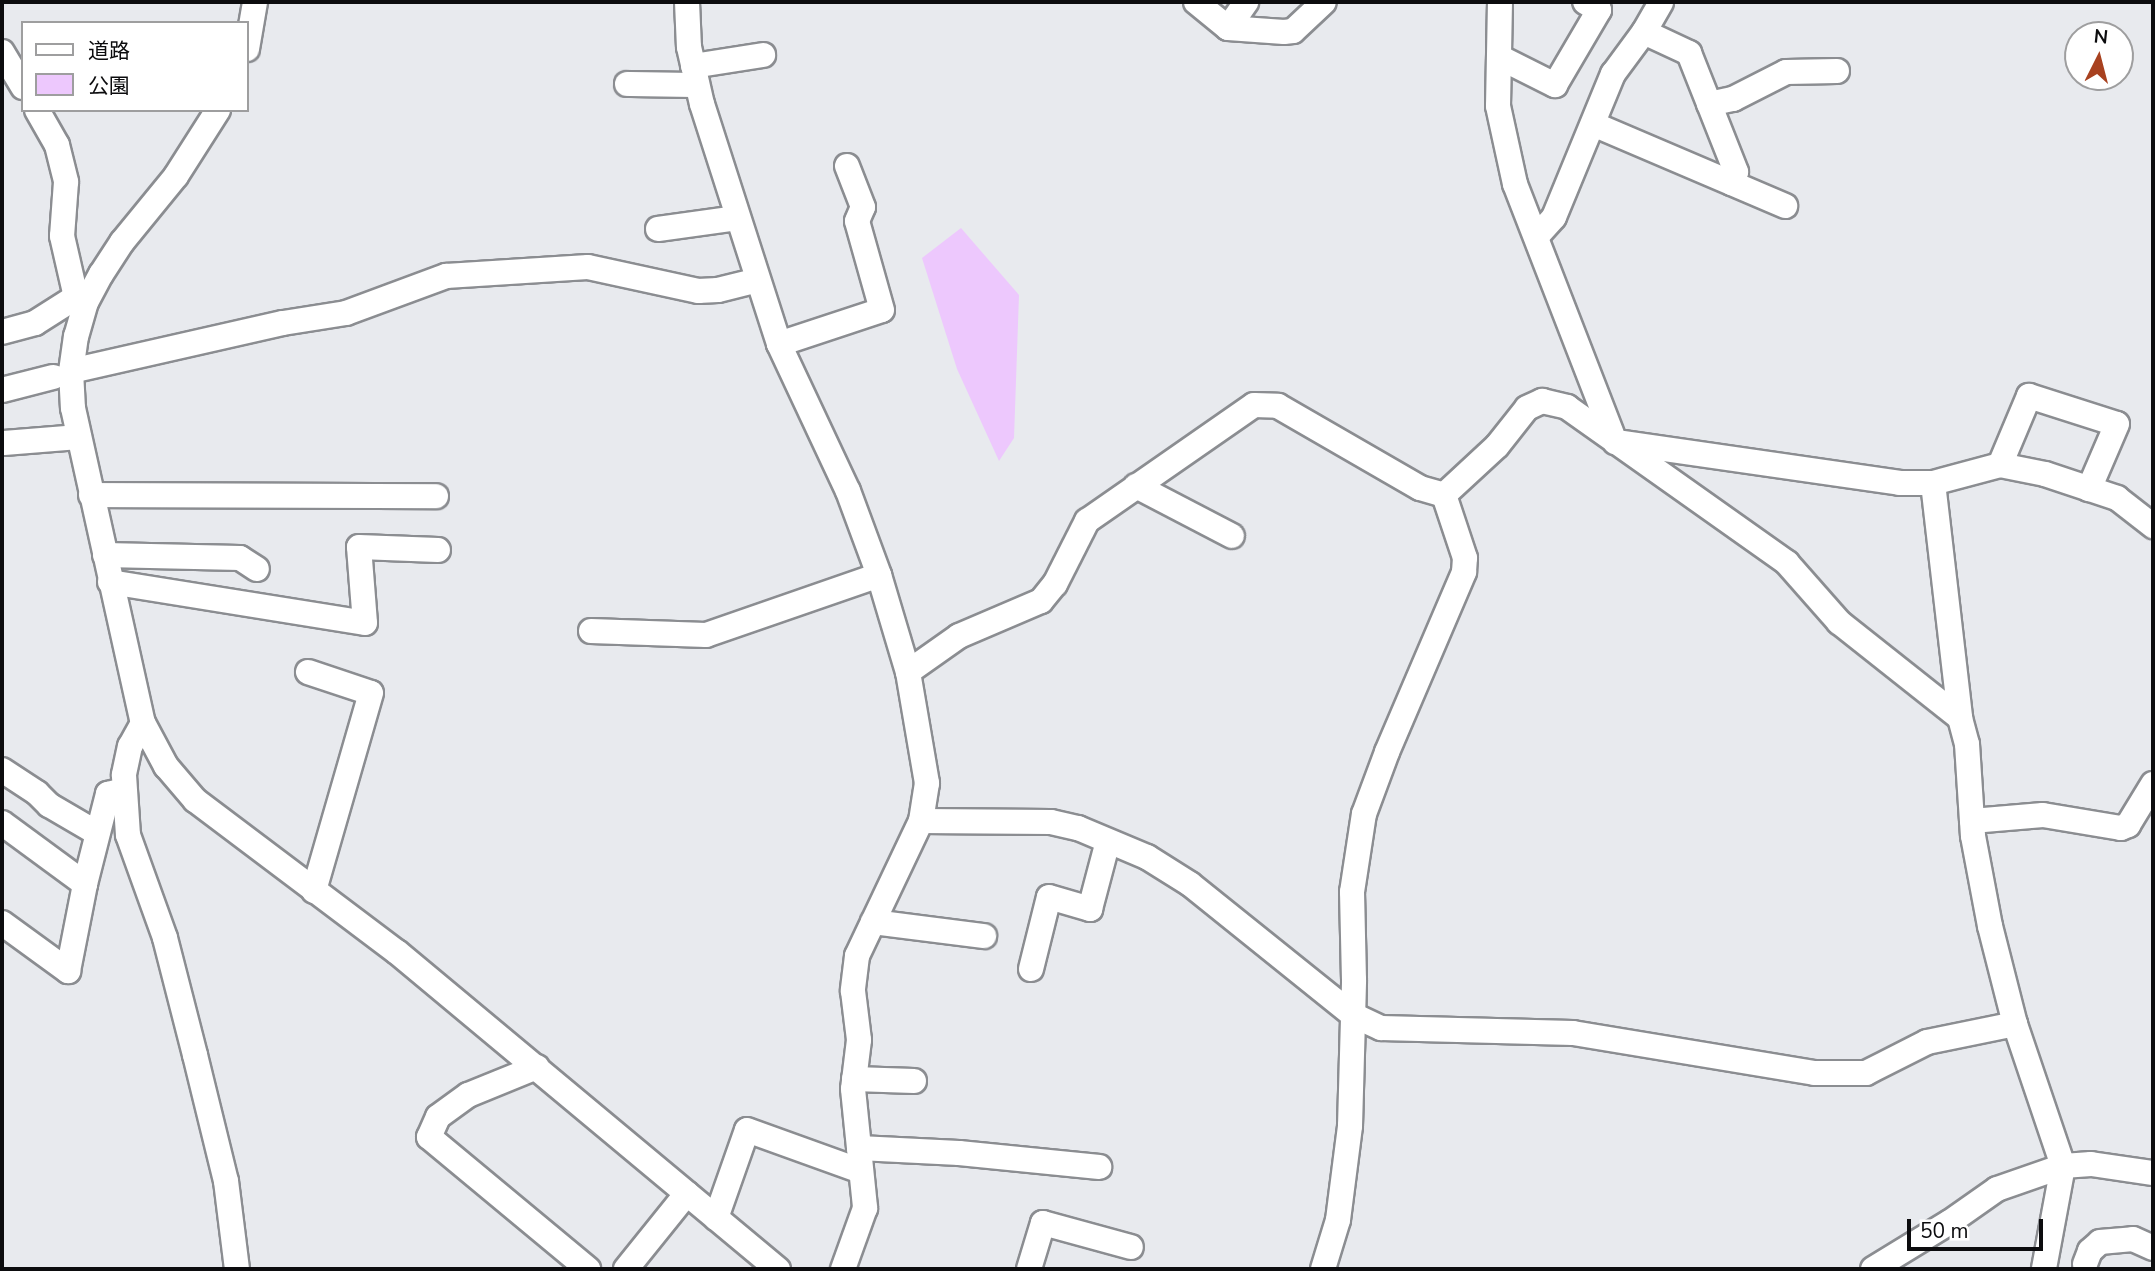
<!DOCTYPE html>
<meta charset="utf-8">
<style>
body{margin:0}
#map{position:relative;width:2155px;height:1271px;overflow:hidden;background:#e8eaee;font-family:"Nunito Sans","Noto Sans JP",sans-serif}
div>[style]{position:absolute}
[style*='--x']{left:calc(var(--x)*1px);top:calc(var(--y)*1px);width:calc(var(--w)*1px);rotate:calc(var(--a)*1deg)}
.green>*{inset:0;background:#edc8fd}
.roads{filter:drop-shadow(2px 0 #8b8d91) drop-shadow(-2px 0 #8b8d91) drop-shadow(0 2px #8b8d91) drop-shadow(0 -2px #8b8d91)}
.minor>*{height:24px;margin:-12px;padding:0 12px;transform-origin:12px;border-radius:12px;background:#fff}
span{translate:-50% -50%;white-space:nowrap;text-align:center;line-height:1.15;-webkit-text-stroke:6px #fff;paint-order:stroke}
.frame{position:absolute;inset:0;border:4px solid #0c0c0e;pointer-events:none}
.legend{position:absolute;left:21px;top:21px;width:228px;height:91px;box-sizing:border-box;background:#fff;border:2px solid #9e9e9f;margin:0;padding:9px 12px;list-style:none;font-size:21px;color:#0c0c0e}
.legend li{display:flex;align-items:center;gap:14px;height:35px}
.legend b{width:35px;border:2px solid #9e9e9f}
.north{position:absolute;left:2064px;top:21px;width:70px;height:70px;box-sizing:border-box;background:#fff;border:2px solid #9e9e9f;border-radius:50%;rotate:6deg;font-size:19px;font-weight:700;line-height:28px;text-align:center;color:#0c0c0e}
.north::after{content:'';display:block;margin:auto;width:24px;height:32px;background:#a8411f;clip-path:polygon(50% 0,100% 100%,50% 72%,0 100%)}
.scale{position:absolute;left:1907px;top:1219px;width:136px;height:32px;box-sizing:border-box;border:4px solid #0c0c0e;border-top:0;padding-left:9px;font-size:21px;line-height:24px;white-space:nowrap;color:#0c0c0e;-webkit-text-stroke:5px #fff;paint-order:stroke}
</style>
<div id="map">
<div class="green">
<div style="clip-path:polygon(961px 228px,1019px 295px,1014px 438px,999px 461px,957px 369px,922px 258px)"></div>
</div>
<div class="roads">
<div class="minor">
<div style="--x:687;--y:2;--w:45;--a:87.5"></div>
<div style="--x:689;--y:47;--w:58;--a:77.2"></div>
<div style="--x:702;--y:104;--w:252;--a:72.2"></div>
<div style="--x:779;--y:344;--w:162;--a:64.9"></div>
<div style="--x:848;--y:491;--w:90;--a:69.7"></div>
<div style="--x:879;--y:575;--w:101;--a:73.4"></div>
<div style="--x:908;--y:672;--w:113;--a:80.3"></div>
<div style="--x:927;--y:783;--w:38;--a:99"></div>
<div style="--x:921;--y:821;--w:149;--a:115.4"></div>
<div style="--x:857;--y:956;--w:35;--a:97"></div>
<div style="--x:853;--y:991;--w:49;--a:83"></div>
<div style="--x:859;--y:1040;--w:49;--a:97"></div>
<div style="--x:853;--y:1089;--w:120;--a:84.2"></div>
<div style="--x:865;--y:1208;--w:65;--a:109.8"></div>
<div style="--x:1196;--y:2;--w:41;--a:39.1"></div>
<div style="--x:1228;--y:28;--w:56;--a:4.1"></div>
<div style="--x:1284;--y:32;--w:9;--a:-6"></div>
<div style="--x:1293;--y:31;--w:42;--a:-43.1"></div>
<div style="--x:1500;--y:2;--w:104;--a:91.1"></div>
<div style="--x:1498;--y:106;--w:80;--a:77.7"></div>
<div style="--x:1515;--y:184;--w:277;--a:68.8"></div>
<div style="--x:1228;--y:28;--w:32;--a:-55"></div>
<div style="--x:1644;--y:32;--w:50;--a:25"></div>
<div style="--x:1689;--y:53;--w:128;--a:68.4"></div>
<div style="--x:1736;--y:172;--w:12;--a:110"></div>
<div style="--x:247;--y:49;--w:48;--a:-80.3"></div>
<div style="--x:2;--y:52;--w:41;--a:59"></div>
<div style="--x:1499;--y:57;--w:63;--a:26.6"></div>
<div style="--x:1555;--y:85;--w:87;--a:-59.6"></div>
<div style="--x:1599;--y:10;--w:16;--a:-150"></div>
<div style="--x:693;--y:66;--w:71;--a:-8.9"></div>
<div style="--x:627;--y:84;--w:70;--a:0.8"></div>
<div style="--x:1709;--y:104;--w:25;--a:-12"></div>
<div style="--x:1733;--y:99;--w:59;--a:-27"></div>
<div style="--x:1786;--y:72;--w:51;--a:-1.1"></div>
<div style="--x:37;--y:110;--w:40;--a:60.3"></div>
<div style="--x:57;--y:145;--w:38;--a:76"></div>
<div style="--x:66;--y:182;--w:54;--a:94.2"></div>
<div style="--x:62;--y:236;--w:63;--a:77.1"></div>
<div style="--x:76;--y:297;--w:11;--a:27"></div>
<div style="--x:218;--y:110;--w:78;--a:122.5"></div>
<div style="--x:176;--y:176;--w:85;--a:129.3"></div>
<div style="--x:122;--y:242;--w:38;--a:123"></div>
<div style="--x:101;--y:274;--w:32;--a:118"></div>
<div style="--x:86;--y:302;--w:35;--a:106"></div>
<div style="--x:76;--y:336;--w:35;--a:98"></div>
<div style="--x:71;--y:371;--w:37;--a:87"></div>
<div style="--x:73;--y:408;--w:323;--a:77.5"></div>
<div style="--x:143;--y:723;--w:49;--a:61.9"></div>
<div style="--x:166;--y:766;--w:45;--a:49.5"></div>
<div style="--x:195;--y:800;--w:253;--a:37"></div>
<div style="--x:397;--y:952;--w:496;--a:39.8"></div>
<div style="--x:1593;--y:124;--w:209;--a:23.1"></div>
<div style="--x:658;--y:229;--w:80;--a:-7.9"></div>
<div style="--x:1537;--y:236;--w:25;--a:-48"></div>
<div style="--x:1554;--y:217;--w:155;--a:-67.6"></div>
<div style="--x:1613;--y:74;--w:52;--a:-53.6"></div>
<div style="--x:1644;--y:32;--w:34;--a:-60"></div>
<div style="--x:2;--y:332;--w:34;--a:-15"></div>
<div style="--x:35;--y:323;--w:49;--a:-32.4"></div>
<div style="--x:779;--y:344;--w:108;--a:-18.3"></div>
<div style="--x:882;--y:310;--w:92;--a:-105.7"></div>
<div style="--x:857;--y:221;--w:15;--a:-67"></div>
<div style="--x:863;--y:207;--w:44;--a:-111.3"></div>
<div style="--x:71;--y:371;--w:217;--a:-12.8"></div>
<div style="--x:283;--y:323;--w:64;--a:-9"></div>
<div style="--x:346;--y:313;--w:107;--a:-20.3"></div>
<div style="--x:446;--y:276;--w:142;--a:-3.6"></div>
<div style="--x:588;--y:267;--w:113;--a:12.3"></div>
<div style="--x:698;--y:291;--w:20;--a:-3"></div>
<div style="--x:718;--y:290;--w:41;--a:-14"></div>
<div style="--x:2;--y:390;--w:53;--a:-14.3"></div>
<div style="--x:4;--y:443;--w:75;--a:-4.6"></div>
<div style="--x:1623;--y:443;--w:280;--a:8.2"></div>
<div style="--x:1900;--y:483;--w:33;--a:0"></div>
<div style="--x:1933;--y:483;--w:69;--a:-15"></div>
<div style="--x:2000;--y:465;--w:46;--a:11.3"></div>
<div style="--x:2045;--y:474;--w:76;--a:18.4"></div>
<div style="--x:2117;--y:498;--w:46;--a:37.9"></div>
<div style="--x:2000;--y:465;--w:75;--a:-67.2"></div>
<div style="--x:2029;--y:396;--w:92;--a:17.7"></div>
<div style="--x:2117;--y:424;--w:71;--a:113.3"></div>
<div style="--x:1933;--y:483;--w:237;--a:83.4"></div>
<div style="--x:1960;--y:718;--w:27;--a:75"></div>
<div style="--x:1967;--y:744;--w:92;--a:86.3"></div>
<div style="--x:1973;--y:836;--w:92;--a:79.3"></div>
<div style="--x:1990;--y:926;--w:101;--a:75.7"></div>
<div style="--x:2015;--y:1024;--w:150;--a:71.3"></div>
<div style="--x:2063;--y:1166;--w:105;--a:100.5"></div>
<div style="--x:1136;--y:486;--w:108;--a:27.5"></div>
<div style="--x:91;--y:495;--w:345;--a:0.2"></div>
<div style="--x:1444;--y:495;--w:72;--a:-42.8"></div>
<div style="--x:1497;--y:446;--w:48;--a:-51.7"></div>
<div style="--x:1527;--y:408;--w:17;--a:-25"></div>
<div style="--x:1542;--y:401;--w:26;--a:13"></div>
<div style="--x:1567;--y:407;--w:270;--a:35.3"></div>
<div style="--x:1787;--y:563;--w:79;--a:48.6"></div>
<div style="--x:1839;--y:622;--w:154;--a:38.4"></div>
<div style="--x:105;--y:555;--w:135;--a:1.3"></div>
<div style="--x:240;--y:558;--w:20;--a:33"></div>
<div style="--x:110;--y:582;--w:258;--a:9.1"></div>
<div style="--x:365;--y:623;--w:76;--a:-94.5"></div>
<div style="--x:359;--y:547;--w:79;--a:2.2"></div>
<div style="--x:591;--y:631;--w:115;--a:2"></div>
<div style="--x:706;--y:635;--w:183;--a:-19.1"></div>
<div style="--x:308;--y:672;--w:66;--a:18.4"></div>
<div style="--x:371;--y:693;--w:206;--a:106.1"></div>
<div style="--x:908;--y:672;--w:62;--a:-35.2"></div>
<div style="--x:959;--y:636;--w:89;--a:-23.1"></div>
<div style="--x:1041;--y:601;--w:22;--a:-51"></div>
<div style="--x:1055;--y:584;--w:71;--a:-63.1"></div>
<div style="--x:1087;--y:521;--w:203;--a:-34.8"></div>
<div style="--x:1254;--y:405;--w:24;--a:2"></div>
<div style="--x:1278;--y:406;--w:164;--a:30"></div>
<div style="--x:1420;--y:488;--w:25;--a:16"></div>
<div style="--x:143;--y:723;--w:26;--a:119"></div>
<div style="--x:130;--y:746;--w:30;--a:102"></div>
<div style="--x:124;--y:775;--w:60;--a:86.2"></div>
<div style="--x:128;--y:835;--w:109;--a:70.2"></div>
<div style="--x:165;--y:938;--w:121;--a:75.6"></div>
<div style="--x:195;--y:1055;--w:130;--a:76.2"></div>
<div style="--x:226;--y:1181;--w:89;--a:82.9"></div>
<div style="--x:2;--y:770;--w:42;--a:33.3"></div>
<div style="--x:37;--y:793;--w:17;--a:45"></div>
<div style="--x:49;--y:805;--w:56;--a:30.3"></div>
<div style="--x:921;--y:821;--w:130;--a:0.4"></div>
<div style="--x:1051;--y:822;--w:28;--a:13"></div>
<div style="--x:1078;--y:828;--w:75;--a:22.8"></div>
<div style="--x:1147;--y:857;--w:51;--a:32.1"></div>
<div style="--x:1190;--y:884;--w:209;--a:38.8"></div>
<div style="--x:1353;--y:1015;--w:31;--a:25"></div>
<div style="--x:1381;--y:1028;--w:192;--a:1.5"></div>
<div style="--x:1573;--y:1033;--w:245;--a:9.4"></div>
<div style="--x:1815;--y:1073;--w:51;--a:0"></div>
<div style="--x:1866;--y:1073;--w:68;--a:-26.9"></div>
<div style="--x:1927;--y:1042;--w:90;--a:-11.6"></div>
<div style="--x:1972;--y:821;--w:71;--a:-4.8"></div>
<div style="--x:2043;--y:815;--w:79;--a:9.5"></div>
<div style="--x:2121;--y:828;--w:8;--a:-23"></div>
<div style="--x:2128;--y:825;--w:48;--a:-58.6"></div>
<div style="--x:2;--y:823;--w:103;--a:36.3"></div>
<div style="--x:85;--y:884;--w:93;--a:-75.7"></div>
<div style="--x:108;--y:794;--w:16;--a:-14"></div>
<div style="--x:873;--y:922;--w:112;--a:7.2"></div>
<div style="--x:2;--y:923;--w:82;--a:36"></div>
<div style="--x:68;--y:971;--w:89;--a:-78.9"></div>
<div style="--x:1031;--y:969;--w:74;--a:-76"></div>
<div style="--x:1049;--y:897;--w:43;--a:16.3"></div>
<div style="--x:1090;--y:909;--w:70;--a:-75.2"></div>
<div style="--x:537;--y:1067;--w:74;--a:157.9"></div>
<div style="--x:468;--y:1095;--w:37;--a:144"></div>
<div style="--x:438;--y:1117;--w:22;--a:114"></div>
<div style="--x:429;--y:1137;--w:207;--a:39.7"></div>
<div style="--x:854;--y:1079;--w:60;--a:1.9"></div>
<div style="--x:859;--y:1148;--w:100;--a:2.9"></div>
<div style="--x:959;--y:1153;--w:141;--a:5.7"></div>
<div style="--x:716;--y:1218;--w:93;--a:-70.6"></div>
<div style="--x:747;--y:1130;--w:121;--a:19.8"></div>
<div style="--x:2085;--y:1264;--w:14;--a:-69"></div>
<div style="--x:2090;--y:1251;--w:13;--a:-42"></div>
<div style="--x:2100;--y:1242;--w:33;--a:-5"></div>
<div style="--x:2133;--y:1239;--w:22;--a:24"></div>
<div style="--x:626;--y:1269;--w:97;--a:-51.2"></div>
<div style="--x:1029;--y:1269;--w:48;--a:-73.1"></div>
<div style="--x:1043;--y:1223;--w:91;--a:15.3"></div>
<div style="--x:1323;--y:1269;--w:51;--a:-73"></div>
<div style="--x:1338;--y:1220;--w:95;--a:-82.7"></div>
<div style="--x:1350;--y:1126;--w:146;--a:-88.4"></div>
<div style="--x:1354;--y:980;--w:88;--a:-91.3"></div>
<div style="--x:1352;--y:892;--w:79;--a:-81.3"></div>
<div style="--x:1364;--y:814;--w:66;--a:-69.6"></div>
<div style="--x:1387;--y:752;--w:196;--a:-66.8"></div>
<div style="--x:1464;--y:572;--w:14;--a:-86"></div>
<div style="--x:1465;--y:558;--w:66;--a:-108.4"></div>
<div style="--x:1873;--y:1269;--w:90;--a:-31.4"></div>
<div style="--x:1950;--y:1222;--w:57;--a:-35.1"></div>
<div style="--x:1997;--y:1189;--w:70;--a:-19.2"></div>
<div style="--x:2063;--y:1166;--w:28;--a:-4"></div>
<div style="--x:2091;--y:1164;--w:63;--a:8.3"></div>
</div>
</div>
<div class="frame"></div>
<ul class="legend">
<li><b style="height:9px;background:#fff"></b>道路</li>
<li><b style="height:19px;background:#edc8fd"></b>公園</li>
</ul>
<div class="north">N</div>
<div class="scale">50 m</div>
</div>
